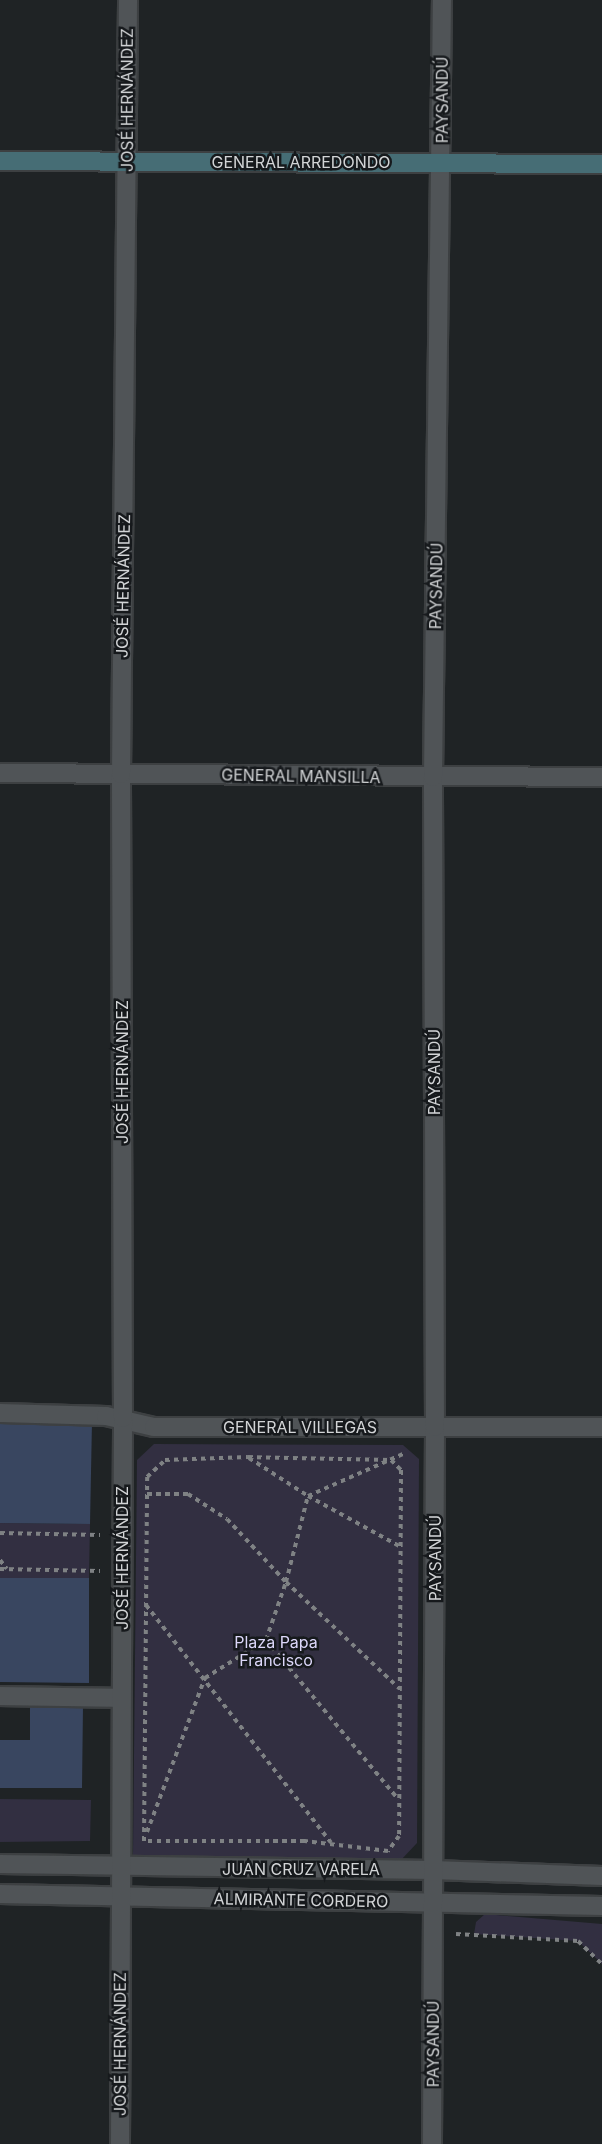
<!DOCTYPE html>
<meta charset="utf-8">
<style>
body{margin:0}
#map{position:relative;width:602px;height:2144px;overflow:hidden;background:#1f2325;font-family:Inter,sans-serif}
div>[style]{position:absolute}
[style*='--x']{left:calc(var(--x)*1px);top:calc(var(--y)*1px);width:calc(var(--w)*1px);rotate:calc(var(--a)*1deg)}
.green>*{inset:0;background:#322f41}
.building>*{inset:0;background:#394660}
.path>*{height:4px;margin-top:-2px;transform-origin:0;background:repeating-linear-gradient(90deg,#7f8284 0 4.5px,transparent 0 9px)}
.roads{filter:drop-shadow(2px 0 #3d4042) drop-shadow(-2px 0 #3d4042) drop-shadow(0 2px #3d4042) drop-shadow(0 -2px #3d4042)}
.street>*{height:18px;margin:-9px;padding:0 9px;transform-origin:9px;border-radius:9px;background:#505457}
.secondary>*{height:18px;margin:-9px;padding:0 9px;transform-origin:9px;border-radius:9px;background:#466d75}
span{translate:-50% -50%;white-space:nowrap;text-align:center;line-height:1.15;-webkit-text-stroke:5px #16191c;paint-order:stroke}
.street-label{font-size:16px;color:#d2d4d6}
.park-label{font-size:16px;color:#dcd7f9}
</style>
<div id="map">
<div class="green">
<div style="clip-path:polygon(154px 1444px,403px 1445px,419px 1459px,417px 1843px,401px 1860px,133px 1856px,137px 1460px)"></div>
<div style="clip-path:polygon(0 1523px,90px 1524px,89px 1578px,0 1578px)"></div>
<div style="clip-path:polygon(0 1799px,91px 1800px,90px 1841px,0 1842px)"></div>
<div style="clip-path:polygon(485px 1914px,602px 1924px,602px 1964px,578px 1941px,474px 1934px,476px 1922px)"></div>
</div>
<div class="building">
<div style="clip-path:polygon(0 1420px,92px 1421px,90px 1524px,0 1523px)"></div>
<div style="clip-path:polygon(0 1578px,89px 1578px,89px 1683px,0 1682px)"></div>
<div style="clip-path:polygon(30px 1706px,83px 1706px,82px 1788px,0 1788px,0 1740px,30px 1740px)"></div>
</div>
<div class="path">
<div style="--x:248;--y:1457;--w:143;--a:1.2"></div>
<div style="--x:391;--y:1460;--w:14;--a:45"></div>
<div style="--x:401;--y:1470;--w:366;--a:90.3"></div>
<div style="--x:399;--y:1836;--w:19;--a:126"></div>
<div style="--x:388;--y:1851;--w:84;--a:-173.1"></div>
<div style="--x:305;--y:1841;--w:161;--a:180"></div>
<div style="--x:144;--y:1841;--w:364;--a:-89.5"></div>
<div style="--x:147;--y:1477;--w:25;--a:-43"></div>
<div style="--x:165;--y:1460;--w:83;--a:-2.1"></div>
<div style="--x:249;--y:1458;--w:70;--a:32.8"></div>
<div style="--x:308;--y:1496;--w:106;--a:28.7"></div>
<div style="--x:147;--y:1494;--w:41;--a:0"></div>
<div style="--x:188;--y:1494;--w:46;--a:32.7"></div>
<div style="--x:227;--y:1519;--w:86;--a:46.9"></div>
<div style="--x:286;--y:1582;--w:155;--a:43.2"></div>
<div style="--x:0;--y:1533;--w:100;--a:1.1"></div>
<div style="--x:0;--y:1560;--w:11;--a:52"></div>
<div style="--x:0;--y:1569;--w:100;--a:1.1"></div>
<div style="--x:146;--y:1605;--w:301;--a:52.1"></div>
<div style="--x:266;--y:1640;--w:207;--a:50.3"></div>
<div style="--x:147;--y:1832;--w:165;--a:-69.4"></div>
<div style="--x:205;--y:1678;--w:72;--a:-31.9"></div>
<div style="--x:266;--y:1640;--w:61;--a:-71"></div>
<div style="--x:286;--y:1582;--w:89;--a:-75.7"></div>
<div style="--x:308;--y:1496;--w:106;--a:-23.9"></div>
<div style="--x:456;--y:1934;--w:122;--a:3.3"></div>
<div style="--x:578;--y:1941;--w:33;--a:44"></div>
</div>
<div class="roads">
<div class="street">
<div style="--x:0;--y:773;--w:602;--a:0.38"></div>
<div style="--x:0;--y:1413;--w:106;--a:1.6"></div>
<div style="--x:106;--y:1416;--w:49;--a:12.9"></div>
<div style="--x:154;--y:1427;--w:448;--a:0"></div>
<div style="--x:0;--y:1696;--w:121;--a:0.9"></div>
<div style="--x:0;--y:1864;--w:433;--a:0.8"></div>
<div style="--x:433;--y:1870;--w:169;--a:2"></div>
<div style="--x:0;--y:1894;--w:602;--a:1.14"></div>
<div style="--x:120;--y:2144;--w:726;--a:-89.76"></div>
<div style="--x:123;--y:1418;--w:644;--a:-90.18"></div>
<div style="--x:121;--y:774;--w:774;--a:-89.48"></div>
<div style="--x:432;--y:2144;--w:717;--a:-89.76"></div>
<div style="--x:435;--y:1427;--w:650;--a:-90.18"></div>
<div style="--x:433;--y:777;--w:777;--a:-89.34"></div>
</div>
<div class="secondary">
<div style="--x:0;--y:161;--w:602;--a:0.29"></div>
</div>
</div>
<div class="street-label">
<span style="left:127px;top:100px;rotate:-90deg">JOSÉ HERNÁNDEZ</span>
<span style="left:442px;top:100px;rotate:-90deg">PAYSANDÚ</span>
<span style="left:301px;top:162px">GENERAL ARREDONDO</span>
<span style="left:123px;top:586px;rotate:-89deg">JOSÉ HERNÁNDEZ</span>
<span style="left:436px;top:586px;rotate:-89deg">PAYSANDÚ</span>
<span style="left:301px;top:776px;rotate:1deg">GENERAL MANSILLA</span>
<span style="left:122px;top:1072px;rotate:-90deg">JOSÉ HERNÁNDEZ</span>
<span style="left:434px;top:1072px;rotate:-90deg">PAYSANDÚ</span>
<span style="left:300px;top:1427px">GENERAL VILLEGAS</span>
<span style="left:122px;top:1558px;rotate:-90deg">JOSÉ HERNÁNDEZ</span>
<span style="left:435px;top:1558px;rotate:-90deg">PAYSANDÚ</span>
<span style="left:301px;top:1869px">JUAN CRUZ VARELA</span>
<span style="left:301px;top:1900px;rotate:1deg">ALMIRANTE CORDERO</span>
<span style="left:120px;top:2044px;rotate:-90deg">JOSÉ HERNÁNDEZ</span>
<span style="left:433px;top:2044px;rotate:-90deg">PAYSANDÚ</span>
</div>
<div class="park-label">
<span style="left:276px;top:1651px">Plaza Papa<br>Francisco</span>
</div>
</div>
